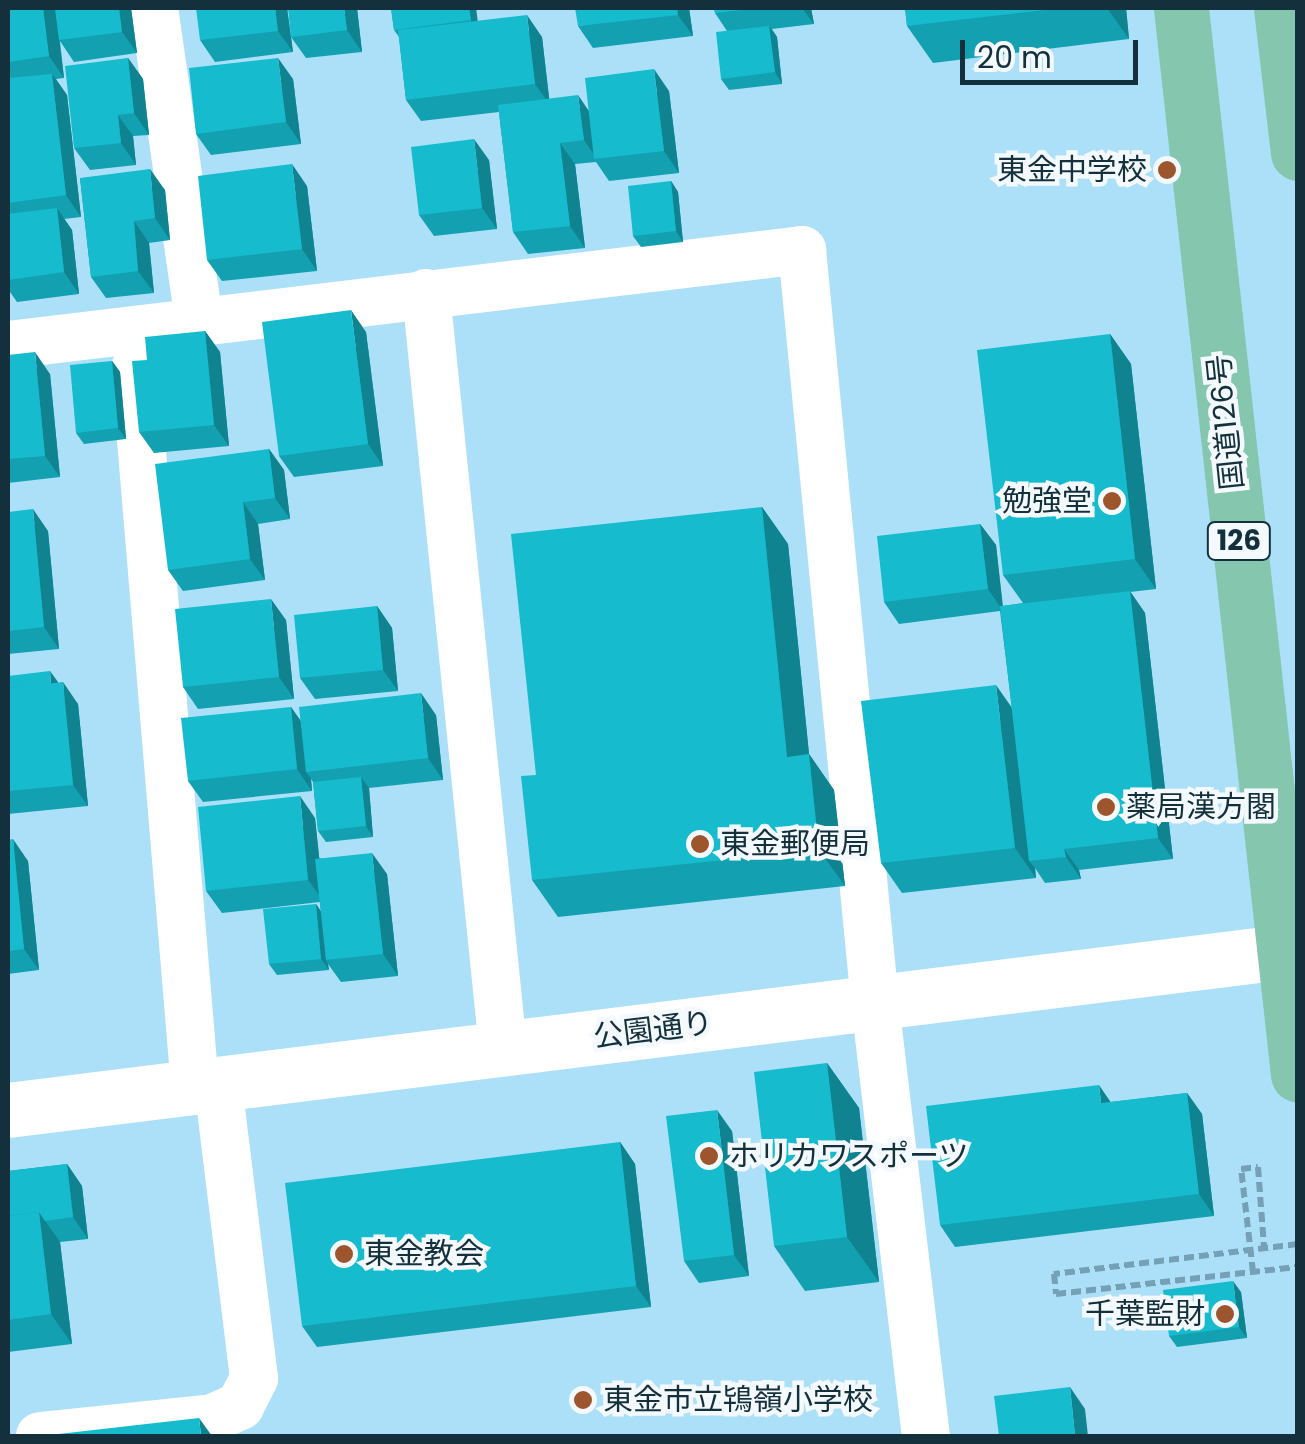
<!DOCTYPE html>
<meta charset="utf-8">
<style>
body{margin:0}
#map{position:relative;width:1305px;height:1444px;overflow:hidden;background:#ace0f9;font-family:Poppins,"Noto Sans JP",sans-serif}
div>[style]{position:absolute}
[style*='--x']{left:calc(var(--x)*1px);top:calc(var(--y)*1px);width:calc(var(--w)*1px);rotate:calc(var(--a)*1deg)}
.path>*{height:6px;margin-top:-3px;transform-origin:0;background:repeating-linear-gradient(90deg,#75a0b5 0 10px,transparent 0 15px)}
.minor>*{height:48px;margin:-24px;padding:0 24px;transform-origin:24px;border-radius:24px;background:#fff}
.tertiary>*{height:55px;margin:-27.5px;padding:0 27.5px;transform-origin:27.5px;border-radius:27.5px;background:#fff}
.trunk>*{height:55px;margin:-27.5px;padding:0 27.5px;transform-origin:27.5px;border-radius:27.5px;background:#84c6ae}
.wall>*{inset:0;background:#13a1b1}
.shaded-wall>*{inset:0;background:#0f8390}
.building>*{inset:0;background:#16bbce}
.dots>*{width:28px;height:28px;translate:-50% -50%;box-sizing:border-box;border:5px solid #f3f9fc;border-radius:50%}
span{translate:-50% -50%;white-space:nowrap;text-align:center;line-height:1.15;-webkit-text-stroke:9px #f3f9fc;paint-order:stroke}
.shield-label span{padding:2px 8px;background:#f3f9fc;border:2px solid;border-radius:8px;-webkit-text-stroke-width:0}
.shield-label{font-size:28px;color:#14303c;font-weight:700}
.poi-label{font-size:30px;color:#14303c}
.right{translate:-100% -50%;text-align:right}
.left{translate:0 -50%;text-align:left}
.street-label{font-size:30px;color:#14303c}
.frame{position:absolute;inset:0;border:10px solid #14303c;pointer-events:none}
.scale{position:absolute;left:960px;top:40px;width:178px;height:45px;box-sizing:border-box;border:5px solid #14303c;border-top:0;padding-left:12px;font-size:30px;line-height:35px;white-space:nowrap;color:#14303c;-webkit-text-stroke:8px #f3f9fc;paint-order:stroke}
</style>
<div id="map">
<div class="path">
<div style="--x:1298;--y:1244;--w:246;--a:173"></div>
<div style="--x:1054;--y:1274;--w:20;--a:84"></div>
<div style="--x:1056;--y:1294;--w:244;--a:-6.4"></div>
<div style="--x:1253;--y:1272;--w:104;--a:-96.6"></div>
<div style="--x:1241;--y:1169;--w:17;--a:-7"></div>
<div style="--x:1258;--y:1167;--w:80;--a:85.7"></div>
</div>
<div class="minor">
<div style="--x:154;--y:8;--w:316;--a:81.8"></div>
<div style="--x:426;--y:293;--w:760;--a:84.18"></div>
<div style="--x:8;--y:345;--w:800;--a:-6.82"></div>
<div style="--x:802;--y:250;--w:757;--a:84.46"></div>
<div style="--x:875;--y:1003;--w:436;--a:83.3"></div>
<div style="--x:135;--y:368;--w:721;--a:85.23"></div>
<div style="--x:40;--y:1436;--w:174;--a:-5.9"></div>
<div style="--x:213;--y:1418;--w:30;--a:-24"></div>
<div style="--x:240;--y:1406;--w:31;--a:-63"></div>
<div style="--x:254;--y:1378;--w:296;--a:-97"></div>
</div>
<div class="tertiary">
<div style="--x:8;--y:1110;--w:1300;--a:-7.07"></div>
</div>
<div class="trunk">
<div style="--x:1181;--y:8;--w:1073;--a:83.74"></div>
<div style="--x:1281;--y:8;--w:146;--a:83.3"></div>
</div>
<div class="wall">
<div style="clip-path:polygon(8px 8px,131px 8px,137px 53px,74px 62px,60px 41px,64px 78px,56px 79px,67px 95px,81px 217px,64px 219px,72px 230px,79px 294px,17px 302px,8px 289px)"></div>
<div style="clip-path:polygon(287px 8px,293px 52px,215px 62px,200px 40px)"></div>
<div style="clip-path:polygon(357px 8px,362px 52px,306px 58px,291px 37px)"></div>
<div style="clip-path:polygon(391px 8px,476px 8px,477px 21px,542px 37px,549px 99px,589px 111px,669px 91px,679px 173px,609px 181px,596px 162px,575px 164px,585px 248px,528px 254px,513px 232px,499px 112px,421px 121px,406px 100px,399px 37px,394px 30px)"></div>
<div style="clip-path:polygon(689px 8px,693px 36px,593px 48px,578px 26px)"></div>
<div style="clip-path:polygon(714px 8px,811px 8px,814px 24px,772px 29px,777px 37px,782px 84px,729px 90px,721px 79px,727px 31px,715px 13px)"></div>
<div style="clip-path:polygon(905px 8px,1126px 8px,1129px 39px,933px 63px,907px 26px)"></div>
<div style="clip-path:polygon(128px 58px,143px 79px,149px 135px,133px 136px,136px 165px,90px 170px,74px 148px)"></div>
<div style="clip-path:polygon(293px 79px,301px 144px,211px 155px,196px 134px)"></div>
<div style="clip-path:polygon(489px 160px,497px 229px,434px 236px,419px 215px)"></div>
<div style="clip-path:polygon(80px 178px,165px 190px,170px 240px,149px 243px,154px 293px,106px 298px,91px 277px)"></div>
<div style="clip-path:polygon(671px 181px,678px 192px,683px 242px,641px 247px,633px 236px)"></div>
<div style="clip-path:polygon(307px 186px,317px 271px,222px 281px,207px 260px)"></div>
<div style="clip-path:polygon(205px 331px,220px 352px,229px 446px,154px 453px,139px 432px,147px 360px)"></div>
<div style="clip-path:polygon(366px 332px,383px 466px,294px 477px,279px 456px)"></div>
<div style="clip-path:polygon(1110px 334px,1131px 364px,1156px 589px,1130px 592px,1145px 613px,1173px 859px,1079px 870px,1081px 879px,1045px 883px,1035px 868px,1036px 878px,902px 893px,881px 863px,1012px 708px,1000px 611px,899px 624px,884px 602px,980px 524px,996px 545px,1003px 606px,1023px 603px,1003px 575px)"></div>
<div style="clip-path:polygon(8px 355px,50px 374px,60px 477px,8px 483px)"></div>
<div style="clip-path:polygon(112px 361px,120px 372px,126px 439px,84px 444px,76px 433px)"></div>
<div style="clip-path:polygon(269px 449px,284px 470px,290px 519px,258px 524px,265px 580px,183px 591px,168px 570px)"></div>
<div style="clip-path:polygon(762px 507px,788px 544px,809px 754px,834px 790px,845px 886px,558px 917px,532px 880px,536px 775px)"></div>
<div style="clip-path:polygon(8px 512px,48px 531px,59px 649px,8px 654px)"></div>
<div style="clip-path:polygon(377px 606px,392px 628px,398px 691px,315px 699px,300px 678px)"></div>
<div style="clip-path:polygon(286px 620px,294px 699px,198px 709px,183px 687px)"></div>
<div style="clip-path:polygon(8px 676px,58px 683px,78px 704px,88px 806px,8px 814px)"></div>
<div style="clip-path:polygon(291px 707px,300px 721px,436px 715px,443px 780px,369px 788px,373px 837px,326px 842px,318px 831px,313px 782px,311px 779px,312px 791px,203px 802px,188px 781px)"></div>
<div style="clip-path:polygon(315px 818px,319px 858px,387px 874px,398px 976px,341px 982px,328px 964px,329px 970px,277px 975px,269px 964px,316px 904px,321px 911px,320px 902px,222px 913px,206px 891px)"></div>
<div style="clip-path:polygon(8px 840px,28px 861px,39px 970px,8px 974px)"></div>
<div style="clip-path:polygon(827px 1063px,859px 1108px,879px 1282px,805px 1291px,774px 1246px)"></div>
<div style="clip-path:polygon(1187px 1093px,1202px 1114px,1214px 1216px,955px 1247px,940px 1225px,1111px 1102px)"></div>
<div style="clip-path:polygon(732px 1131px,749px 1276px,699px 1283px,684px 1261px)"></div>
<div style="clip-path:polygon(620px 1142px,635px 1164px,651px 1307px,317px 1347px,302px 1326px)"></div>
<div style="clip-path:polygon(67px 1164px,82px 1186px,88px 1239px,60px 1242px,72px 1344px,8px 1352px,8px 1171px)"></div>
<div style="clip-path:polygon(1241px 1292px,1247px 1338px,1177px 1347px,1169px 1336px)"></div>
</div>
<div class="shaded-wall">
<div style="clip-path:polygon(43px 8px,55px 8px,64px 78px,49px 56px)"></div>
<div style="clip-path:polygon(119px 8px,131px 8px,137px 53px,122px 32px)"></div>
<div style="clip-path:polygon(275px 8px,287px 8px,293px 52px,278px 31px)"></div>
<div style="clip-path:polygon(344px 8px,357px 8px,362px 52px,347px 30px)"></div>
<div style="clip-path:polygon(469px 8px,476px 8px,479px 31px,471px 20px)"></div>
<div style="clip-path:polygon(677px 8px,689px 8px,693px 36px,678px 15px)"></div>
<div style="clip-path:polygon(802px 8px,811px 8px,814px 24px)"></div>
<div style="clip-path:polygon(1107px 8px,1126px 8px,1129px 39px)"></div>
<div style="clip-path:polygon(527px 15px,542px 37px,550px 105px,535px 84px)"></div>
<div style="clip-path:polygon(769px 26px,777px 37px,782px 84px,775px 72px)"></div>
<div style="clip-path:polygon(128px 58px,143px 79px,149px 135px,134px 113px)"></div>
<div style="clip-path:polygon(278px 58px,293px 79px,301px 144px,286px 122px)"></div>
<div style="clip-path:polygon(654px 69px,669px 91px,679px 173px,664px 151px)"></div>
<div style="clip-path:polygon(52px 74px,67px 95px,81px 217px,66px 195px)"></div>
<div style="clip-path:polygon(578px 95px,593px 117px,597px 159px,584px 140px)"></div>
<div style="clip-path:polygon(118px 115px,133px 136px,136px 165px,121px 143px)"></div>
<div style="clip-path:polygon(474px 139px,489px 160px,497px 229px,482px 208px)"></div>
<div style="clip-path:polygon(560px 143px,575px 164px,585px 248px,570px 226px)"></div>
<div style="clip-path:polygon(292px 164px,307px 186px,317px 271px,302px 249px)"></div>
<div style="clip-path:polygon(150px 169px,165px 190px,170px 240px,155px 218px)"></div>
<div style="clip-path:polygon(671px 181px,678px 192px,683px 242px,676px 231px)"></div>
<div style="clip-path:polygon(57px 208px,72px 230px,79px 294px,64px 272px)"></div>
<div style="clip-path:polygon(134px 221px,149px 243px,154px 293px,138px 271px)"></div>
<div style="clip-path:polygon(351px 310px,366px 332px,383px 466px,368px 444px)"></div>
<div style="clip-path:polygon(205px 331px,220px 352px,229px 446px,214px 425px)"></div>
<div style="clip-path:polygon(1110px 334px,1131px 364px,1156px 589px,1135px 559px)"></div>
<div style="clip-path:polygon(35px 352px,50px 374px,60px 477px,45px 456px)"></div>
<div style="clip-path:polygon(112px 361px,120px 372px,126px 439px,118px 428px)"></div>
<div style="clip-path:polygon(269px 449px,284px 470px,290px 519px,275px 498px)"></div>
<div style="clip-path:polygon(243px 502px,258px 524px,265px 580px,250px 559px)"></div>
<div style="clip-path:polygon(762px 507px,788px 544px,809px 754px,834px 790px,845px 886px,819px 850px,787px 757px)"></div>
<div style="clip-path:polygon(33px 509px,48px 531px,59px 649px,44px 627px)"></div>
<div style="clip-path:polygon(980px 524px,996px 545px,1003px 611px,988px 589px)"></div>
<div style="clip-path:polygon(1130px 591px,1145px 613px,1173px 859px,1158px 838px)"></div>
<div style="clip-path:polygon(271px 599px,286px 620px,294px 699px,279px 677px)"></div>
<div style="clip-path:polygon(377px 606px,392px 628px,398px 691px,383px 670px)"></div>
<div style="clip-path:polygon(50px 671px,58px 682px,60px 706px,52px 695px)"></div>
<div style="clip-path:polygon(63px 682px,78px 704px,88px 806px,73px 785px)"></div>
<div style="clip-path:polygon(996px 685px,1017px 715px,1029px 861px,1035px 868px,1036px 878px,1015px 848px)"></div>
<div style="clip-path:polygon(421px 693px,436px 715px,443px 780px,428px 758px)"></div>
<div style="clip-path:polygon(291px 707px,306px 728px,306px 772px,311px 779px,312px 791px,297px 769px)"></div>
<div style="clip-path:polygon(361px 777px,369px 788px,373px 837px,366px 826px)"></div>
<div style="clip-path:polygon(300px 796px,315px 818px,324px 902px,308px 880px)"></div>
<div style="clip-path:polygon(13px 839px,28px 861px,39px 970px,24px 949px)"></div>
<div style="clip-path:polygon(1064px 849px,1079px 870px,1081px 879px,1066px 857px)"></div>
<div style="clip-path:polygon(372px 853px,387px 874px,398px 976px,383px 954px)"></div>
<div style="clip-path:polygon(316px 904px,323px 915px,326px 960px,328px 964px,329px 970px,321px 959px)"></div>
<div style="clip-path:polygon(827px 1063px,859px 1108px,879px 1282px,847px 1237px)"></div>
<div style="clip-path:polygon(1099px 1085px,1114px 1107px,1101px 1103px)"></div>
<div style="clip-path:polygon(1187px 1093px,1202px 1114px,1214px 1216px,1199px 1194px)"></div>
<div style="clip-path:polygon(717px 1110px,732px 1131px,749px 1276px,734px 1255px)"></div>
<div style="clip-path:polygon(620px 1142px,635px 1164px,651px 1307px,636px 1286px)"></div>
<div style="clip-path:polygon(67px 1164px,82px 1186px,88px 1239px,73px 1217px)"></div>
<div style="clip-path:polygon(39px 1212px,60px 1242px,72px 1344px,51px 1314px)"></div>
<div style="clip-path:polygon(1233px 1281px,1241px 1292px,1247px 1338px,1239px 1327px)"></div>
<div style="clip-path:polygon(1070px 1387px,1085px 1409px,1088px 1436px,1075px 1436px)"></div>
<div style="clip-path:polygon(199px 1418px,212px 1436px,201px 1436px)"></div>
</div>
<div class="building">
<div style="clip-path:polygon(8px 8px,43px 8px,49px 56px,8px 62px)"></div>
<div style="clip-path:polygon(55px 8px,119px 8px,122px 32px,59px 40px)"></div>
<div style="clip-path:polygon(196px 8px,275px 8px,278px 31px,200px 40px)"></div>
<div style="clip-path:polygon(288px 8px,344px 8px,347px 30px,291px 37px)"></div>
<div style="clip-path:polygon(391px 8px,469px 8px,471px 20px,394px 30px)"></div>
<div style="clip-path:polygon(575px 8px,677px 8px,678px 15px,578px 26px)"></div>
<div style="clip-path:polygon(714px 8px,758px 8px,715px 13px)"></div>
<div style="clip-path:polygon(905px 8px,1061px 8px,907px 26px)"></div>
<div style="clip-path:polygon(527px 15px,535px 84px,406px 100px,398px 30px)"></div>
<div style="clip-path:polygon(769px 26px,775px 72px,721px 79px,716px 32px)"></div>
<div style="clip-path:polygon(128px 58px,134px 113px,118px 115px,121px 143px,74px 148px,65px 66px)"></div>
<div style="clip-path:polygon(278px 58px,286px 122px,196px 134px,189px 68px)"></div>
<div style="clip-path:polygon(654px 69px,664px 151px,594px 159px,585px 78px)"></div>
<div style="clip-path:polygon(52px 74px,66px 195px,8px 203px,8px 78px)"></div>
<div style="clip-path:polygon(578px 95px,584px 140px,560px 143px,570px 226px,513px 232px,498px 105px)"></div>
<div style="clip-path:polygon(474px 139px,482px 208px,419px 215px,411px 147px)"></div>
<div style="clip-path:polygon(292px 164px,302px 249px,207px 260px,198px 176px)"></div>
<div style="clip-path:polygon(150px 169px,155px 218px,134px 221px,138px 271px,91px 277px,80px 178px)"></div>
<div style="clip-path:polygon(671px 181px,676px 231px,633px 236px,628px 186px)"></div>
<div style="clip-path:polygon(57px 208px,64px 272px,8px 280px,8px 214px)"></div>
<div style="clip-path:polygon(351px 310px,368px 444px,279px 456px,262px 322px)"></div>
<div style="clip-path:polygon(205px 331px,214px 425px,139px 432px,132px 361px,147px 360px,145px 337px)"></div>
<div style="clip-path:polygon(1110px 334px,1135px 559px,1003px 575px,977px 350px)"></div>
<div style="clip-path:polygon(35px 352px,45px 456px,8px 459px,8px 355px)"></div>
<div style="clip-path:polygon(112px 361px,118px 428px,76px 433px,70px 365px)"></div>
<div style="clip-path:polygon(269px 449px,275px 498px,243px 502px,250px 559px,168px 570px,155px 464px)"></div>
<div style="clip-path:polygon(762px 507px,787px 757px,809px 754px,819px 850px,532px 880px,521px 776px,536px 775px,511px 534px)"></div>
<div style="clip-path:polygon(33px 509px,44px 627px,8px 631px,8px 512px)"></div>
<div style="clip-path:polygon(980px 524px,988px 589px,884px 602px,877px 536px)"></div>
<div style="clip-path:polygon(1130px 591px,1158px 838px,1064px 849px,1066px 857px,1029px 861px,1000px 606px)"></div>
<div style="clip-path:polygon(271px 599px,279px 677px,183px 687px,175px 609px)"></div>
<div style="clip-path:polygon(377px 606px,383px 670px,300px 678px,294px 615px)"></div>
<div style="clip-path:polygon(50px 671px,51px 684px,8px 688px,8px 676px)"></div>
<div style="clip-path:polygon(63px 682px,73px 785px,8px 791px,8px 688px)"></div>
<div style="clip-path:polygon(996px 685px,1015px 848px,881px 863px,861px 701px)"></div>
<div style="clip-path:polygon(421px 693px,428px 758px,306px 772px,299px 707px)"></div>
<div style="clip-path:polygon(291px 707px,297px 769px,188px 781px,181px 718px)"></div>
<div style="clip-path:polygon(361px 777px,366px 826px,318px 831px,313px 782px)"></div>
<div style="clip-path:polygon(300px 796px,308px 880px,206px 891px,198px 807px)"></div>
<div style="clip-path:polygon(13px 839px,24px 949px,8px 951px,8px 840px)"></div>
<div style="clip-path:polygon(372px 853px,383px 954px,326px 960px,315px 859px)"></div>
<div style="clip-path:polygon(316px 904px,321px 959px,269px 964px,263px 909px)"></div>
<div style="clip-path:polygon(827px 1063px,847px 1237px,774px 1246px,754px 1072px)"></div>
<div style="clip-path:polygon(1099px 1085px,1101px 1103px,1187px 1093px,1199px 1194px,940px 1225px,926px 1106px)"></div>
<div style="clip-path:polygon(717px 1110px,734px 1255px,684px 1261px,666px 1116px)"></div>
<div style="clip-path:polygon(620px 1142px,636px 1286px,302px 1326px,285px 1183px)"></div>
<div style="clip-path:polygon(67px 1164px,73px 1217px,45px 1221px,39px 1212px,8px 1216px,8px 1171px)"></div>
<div style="clip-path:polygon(39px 1212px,51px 1314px,8px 1320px,8px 1216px)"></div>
<div style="clip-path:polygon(1233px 1281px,1239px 1327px,1169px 1336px,1163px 1290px)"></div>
<div style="clip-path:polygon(1070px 1387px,1075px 1436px,999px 1436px,994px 1396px)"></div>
<div style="clip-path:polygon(199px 1418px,201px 1436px,41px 1436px)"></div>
</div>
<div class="dots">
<div style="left:1167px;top:170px;background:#9c552d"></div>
<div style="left:1112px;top:501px;background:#9c552d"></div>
<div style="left:1106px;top:807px;background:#9c552d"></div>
<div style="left:700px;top:844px;background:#9c552d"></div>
<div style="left:709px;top:1156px;background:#9c552d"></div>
<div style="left:344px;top:1254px;background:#9c552d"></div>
<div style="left:1225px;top:1314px;background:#9c552d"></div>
<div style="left:583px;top:1400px;background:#9c552d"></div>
</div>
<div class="shield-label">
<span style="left:1239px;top:541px">126</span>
</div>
<div class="poi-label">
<span class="right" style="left:1147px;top:170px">東金中学校</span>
<span class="right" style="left:1092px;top:501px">勉強堂</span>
<span class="left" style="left:1126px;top:807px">薬局漢方閣</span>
<span class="left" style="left:720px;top:844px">東金郵便局</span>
<span class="left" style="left:729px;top:1156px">ホリカワスポーツ</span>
<span class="left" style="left:364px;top:1254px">東金教会</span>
<span class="right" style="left:1205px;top:1314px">千葉監財</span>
<span class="left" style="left:603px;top:1400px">東金市立鴇嶺小学校</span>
</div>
<div class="street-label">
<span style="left:1226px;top:422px;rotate:-96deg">国道126号</span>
<span style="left:653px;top:1030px;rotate:-7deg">公園通り</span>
</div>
<div class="frame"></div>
<div class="scale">20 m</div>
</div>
